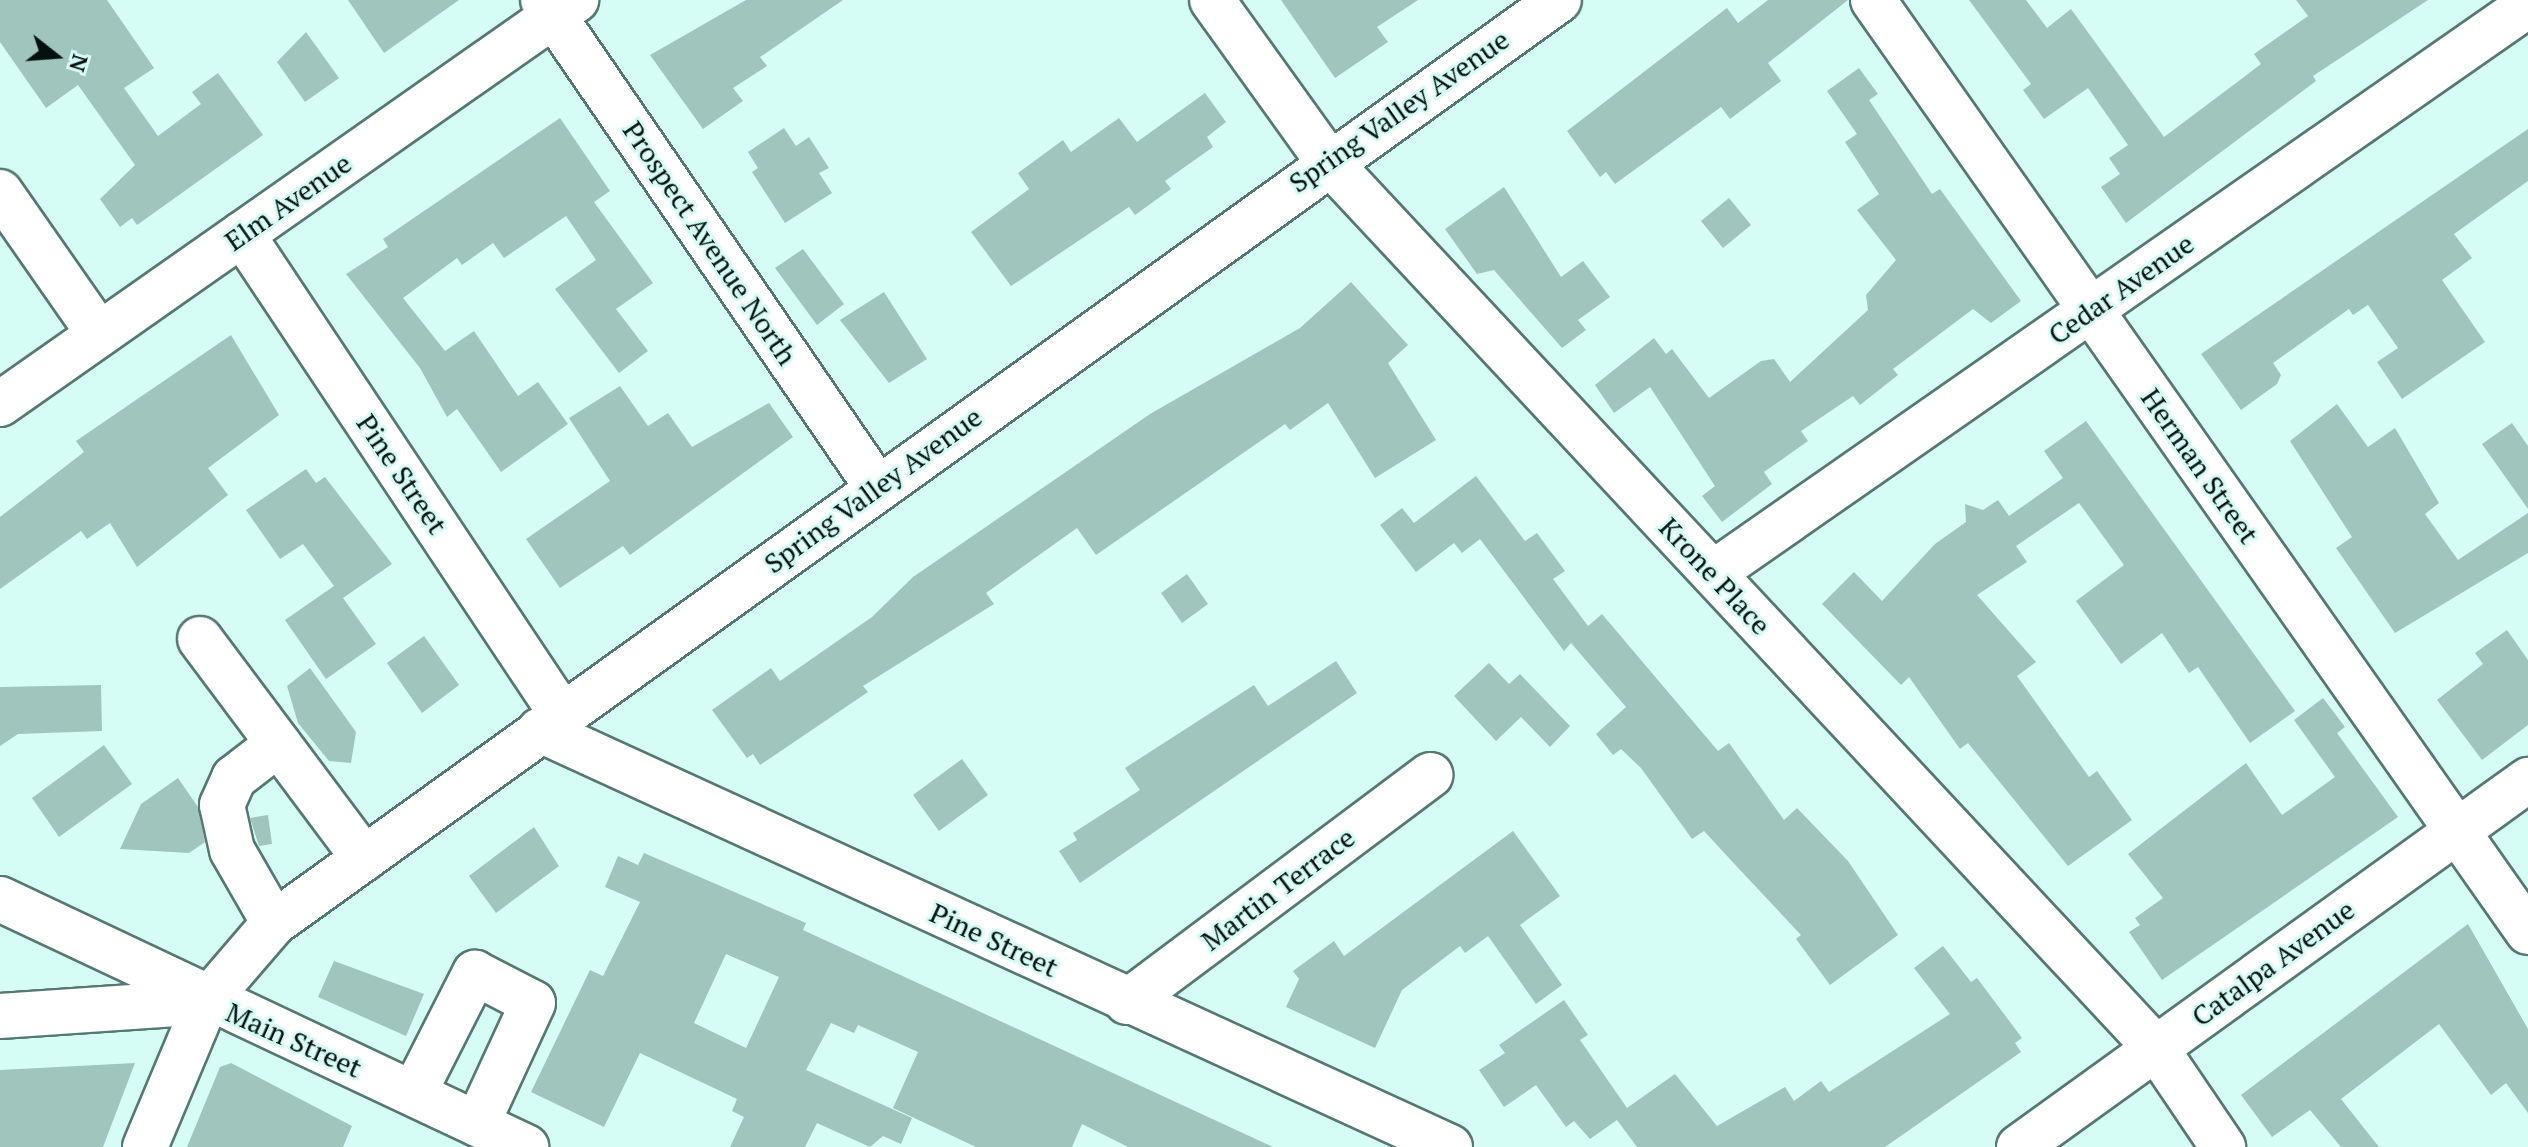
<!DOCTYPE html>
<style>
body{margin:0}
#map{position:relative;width:2528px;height:1147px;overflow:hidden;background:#d6fdf5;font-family:"PT Serif",serif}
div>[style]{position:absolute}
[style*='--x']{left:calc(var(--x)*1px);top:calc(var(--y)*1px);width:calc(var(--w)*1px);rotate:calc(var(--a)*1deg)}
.building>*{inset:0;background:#9fc5bd}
.roads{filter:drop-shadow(2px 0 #557972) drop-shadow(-2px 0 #557972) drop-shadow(0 2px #557972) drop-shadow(0 -2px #557972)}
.minor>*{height:44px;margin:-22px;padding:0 22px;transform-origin:22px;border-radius:22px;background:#fff}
span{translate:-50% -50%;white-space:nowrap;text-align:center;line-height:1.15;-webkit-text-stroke:6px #d6fdf5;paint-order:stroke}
.street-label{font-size:28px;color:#04110e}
.north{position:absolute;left:16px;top:16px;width:80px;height:80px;-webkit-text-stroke:6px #d6fdf5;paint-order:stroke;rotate:107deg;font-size:22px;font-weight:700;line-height:32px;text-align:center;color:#04110e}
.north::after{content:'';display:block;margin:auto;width:28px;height:36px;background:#04110e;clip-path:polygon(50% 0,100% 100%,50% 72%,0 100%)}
</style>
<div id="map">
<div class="building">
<div style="clip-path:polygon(0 0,107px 0,154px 68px,124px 88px,158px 136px,201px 104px,192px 92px,218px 73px,263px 135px,137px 225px,132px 218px,120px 227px,100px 199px,135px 165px,78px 85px,46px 108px,0 42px)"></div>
<div style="clip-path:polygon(348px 0,459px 0,384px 53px)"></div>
<div style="clip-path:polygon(746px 0,843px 0,760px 57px,767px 66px,733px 88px,743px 101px,703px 129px,650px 55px)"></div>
<div style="clip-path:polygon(1281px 0,1418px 0,1377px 27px,1388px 42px,1335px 78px)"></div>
<div style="clip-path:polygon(1768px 0,1848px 0,1768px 63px,1781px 81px,1730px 119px,1721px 107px,1615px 184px,1606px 172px,1600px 177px,1567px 131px,1727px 8px,1738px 23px)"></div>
<div style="clip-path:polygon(1969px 0,2026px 0,2047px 28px,2071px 9px,2164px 137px,2244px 77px,2261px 64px,2254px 54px,2308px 16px,2296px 0,2428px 0,2313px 76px,2316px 81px,2126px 223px,2101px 187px,2120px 174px,2109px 158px,2128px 145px,2088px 88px,2044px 119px,2023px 90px,2031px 84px)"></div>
<div style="clip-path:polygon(306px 32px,339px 78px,305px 102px,277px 62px)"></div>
<div style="clip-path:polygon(1859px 68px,1878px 94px,1869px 100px,1932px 194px,1940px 189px,2021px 301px,1991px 323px,1973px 309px,1893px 369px,1898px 375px,1860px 405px,1853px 396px,1801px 431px,1808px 441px,1764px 472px,1772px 484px,1722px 522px,1702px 496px,1715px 486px,1650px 387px,1614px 413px,1595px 385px,1654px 338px,1666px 354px,1672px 349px,1709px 398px,1761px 361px,1774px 359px,1790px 382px,1868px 310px,1866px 295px,1896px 260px,1857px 210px,1879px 194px,1845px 142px,1857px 134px,1827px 91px)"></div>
<div style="clip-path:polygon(1205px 93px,1226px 122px,1207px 137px,1213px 147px,1165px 181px,1171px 189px,1135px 215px,1129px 207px,1011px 286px,971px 232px,1029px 189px,1018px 173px,1063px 140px,1071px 152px,1119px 118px,1137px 142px)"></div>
<div style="clip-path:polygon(560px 118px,610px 191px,594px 202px,653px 283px,616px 309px,648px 351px,619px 373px,555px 289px,596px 260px,566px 216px,504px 258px,493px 243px,462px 265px,457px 258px,403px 298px,445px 351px,474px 331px,518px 396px,538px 382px,568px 424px,501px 472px,457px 409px,447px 417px,420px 368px,346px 274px,388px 247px,383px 239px)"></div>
<div style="clip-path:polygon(784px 128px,796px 146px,809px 137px,829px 168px,819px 173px,832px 193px,785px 223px,752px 172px,758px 168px,748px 152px)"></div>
<div style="clip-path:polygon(2528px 129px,2528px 181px,2454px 234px,2472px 258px,2442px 280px,2485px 342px,2402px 399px,2377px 362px,2398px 348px,2368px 305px,2353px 315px,2349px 309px,2273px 363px,2281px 375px,2277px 384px,2241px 410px,2201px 354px)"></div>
<div style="clip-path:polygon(1504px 187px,1561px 277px,1583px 261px,1610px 297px,1578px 320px,1586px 330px,1562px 348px,1494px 270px,1477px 274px,1445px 229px)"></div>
<div style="clip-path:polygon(1729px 198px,1751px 225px,1723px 248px,1701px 221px)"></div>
<div style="clip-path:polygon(803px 249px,844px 304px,817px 325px,775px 268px)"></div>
<div style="clip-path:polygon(1351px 282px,1408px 345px,1388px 363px,1436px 440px,1375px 478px,1328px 403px,1290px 430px,1285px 424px,1096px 555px,1077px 528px,986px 593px,994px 604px,863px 686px,868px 692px,760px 765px,753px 754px,747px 758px,712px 710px,771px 668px,780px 681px,872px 617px,913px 577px,1150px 414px,1300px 328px)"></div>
<div style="clip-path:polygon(884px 292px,927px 359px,889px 383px,840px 320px)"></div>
<div style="clip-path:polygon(231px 335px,279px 415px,208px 468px,228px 495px,137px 567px,110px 523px,87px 539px,81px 531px,0 589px,0 517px,84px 452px,76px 441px)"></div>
<div style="clip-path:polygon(620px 386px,648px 426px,668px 413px,692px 447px,769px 403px,793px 437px,630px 555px,623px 546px,560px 588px,526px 539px,610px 481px,569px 418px)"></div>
<div style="clip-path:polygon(2337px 404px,2368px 447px,2395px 428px,2439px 503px,2425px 514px,2458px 560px,2528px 513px,2528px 553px,2395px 633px,2336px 548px,2352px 537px,2290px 441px)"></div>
<div style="clip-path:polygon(2086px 421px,2295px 711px,2250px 743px,2198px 667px,2189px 673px,2162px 633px,2121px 664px,2076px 601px,2124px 565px,2079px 503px,2016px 546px,2027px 562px,1977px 595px,2036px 662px,2017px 676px,2089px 777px,2097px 771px,2132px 820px,2068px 866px,1968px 743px,1960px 749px,1909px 677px,1901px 685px,1822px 604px,1854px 572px,1882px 601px,1935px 544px,1966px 522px,1965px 504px,1983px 510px,1998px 500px,2009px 516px,2063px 478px,2044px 451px)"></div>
<div style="clip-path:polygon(2512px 423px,2528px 446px,2528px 509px,2482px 444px)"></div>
<div style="clip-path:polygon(306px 469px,316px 483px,325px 477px,392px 564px,343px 598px,376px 644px,326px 679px,285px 620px,334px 586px,303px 544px,280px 559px,246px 510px)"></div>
<div style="clip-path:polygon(1476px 476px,1525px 541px,1537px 533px,1565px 571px,1553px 579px,1588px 626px,1602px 614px,1718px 751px,1729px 743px,1784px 820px,1797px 808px,1848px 861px,1898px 935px,1830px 985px,1796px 939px,1801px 935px,1741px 871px,1704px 831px,1692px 839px,1641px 768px,1621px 749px,1613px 755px,1596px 734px,1626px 707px,1571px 643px,1564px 651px,1480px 539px,1462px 553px,1454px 543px,1416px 572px,1380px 525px,1402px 508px,1414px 523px)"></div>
<div style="clip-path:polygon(1187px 574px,1208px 604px,1182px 623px,1161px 593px)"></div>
<div style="clip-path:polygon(2507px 630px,2528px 660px,2528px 725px,2482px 760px,2437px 700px,2483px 664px,2475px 653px)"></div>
<div style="clip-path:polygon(424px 636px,459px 685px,422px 713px,387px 663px)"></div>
<div style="clip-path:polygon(1336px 661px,1357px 693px,1080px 883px,1059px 851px,1077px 840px,1073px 833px,1140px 790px,1125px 768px,1254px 685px,1268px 706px)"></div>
<div style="clip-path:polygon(1489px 663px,1509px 684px,1520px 674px,1570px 726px,1550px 747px,1521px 717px,1496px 741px,1454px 696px)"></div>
<div style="clip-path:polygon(310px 668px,356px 732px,351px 763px,329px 761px,298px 723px,287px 686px)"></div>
<div style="clip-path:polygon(101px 685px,102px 731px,18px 734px,0 746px,0 687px)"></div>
<div style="clip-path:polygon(2323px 698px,2345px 727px,2337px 733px,2398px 817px,2162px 980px,2129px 932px,2140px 925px,2135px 918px,2163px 898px,2128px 854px,2246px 763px,2282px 815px,2335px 777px,2294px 720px)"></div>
<div style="clip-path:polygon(104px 745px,132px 784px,59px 837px,32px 798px)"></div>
<div style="clip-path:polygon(962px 759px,988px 795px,939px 831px,913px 795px)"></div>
<div style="clip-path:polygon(178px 778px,198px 807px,205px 842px,189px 853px,120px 849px,141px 804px)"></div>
<div style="clip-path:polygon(268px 815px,272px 844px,259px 846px,250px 818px)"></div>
<div style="clip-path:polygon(534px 827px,559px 866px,496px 913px,469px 876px)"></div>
<div style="clip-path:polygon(1513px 831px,1560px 896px,1520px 925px,1562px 985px,1536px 1004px,1488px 936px,1465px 953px,1460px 946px,1402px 990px,1375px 1048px,1286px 1007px,1299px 979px,1293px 971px,1334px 941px,1344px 956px)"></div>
<div style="clip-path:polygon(evenodd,644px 853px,806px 923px,803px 930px,1273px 1147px,1128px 1147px,1082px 1124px,1072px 1147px,976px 1147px,893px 1108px,918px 1052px,858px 1025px,854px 1033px,831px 1023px,806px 1070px,912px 1118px,901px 1144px,883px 1136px,870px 1147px,817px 1123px,805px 1147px,730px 1147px,744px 1117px,732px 1111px,737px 1099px,640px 1053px,604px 1127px,531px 1092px,590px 970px,603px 976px,640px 902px,605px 887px,618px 856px,638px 865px,644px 853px,726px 954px,779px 977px,746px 1048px,694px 1023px,726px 954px)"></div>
<div style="clip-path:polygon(2468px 924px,2528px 1029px,2528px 1113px,2506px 1083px,2491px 1095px,2439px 1024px,2341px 1099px,2379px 1147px,2341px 1147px,2310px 1110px,2272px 1137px,2241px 1095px)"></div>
<div style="clip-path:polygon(1943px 946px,1971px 982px,1977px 978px,2022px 1038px,2015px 1043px,2021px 1052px,1885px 1147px,1637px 1147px,1617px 1120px,1590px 1139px,1574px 1121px,1566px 1127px,1536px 1085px,1504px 1107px,1479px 1070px,1505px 1053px,1499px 1045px,1564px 1000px,1588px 1035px,1580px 1040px,1627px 1108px,1675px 1074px,1717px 1126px,1785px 1087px,1794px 1101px,1821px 1081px,1829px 1092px,1950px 1014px,1914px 968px)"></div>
<div style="clip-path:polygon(334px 961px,424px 994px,406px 1036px,318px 997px)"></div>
<div style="clip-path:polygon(135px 1063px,103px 1147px,0 1147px,0 1070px)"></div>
<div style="clip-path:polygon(231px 1063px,352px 1126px,343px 1147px,187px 1147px,220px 1067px)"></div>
</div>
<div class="roads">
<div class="minor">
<div style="--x:543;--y:0;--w:591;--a:55.56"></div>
<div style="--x:1212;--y:0;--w:197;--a:54.3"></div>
<div style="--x:1327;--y:160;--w:1215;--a:46.97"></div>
<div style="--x:2156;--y:1048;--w:120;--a:55.9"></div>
<div style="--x:1873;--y:0;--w:1139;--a:54.9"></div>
<div style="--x:0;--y:192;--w:173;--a:55.1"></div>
<div style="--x:242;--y:234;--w:578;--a:56.36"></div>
<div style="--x:0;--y:404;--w:704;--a:-35.05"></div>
<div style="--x:1713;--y:573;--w:993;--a:-34.87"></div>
<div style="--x:200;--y:639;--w:274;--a:53.2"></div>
<div style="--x:540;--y:730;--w:1001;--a:24.62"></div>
<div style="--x:0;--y:899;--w:582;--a:25.24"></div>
<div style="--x:274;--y:923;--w:84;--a:-119.9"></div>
<div style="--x:232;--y:850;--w:46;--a:-102.5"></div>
<div style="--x:222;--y:805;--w:30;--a:-66"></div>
<div style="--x:234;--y:778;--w:56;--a:-37.7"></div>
<div style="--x:1127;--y:1002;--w:379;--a:-36.8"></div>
<div style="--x:0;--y:1016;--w:206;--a:-3.9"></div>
<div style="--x:414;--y:1093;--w:135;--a:-63.1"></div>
<div style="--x:475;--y:973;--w:65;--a:27.3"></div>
<div style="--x:533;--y:1003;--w:133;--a:114.8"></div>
<div style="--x:145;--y:1147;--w:157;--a:-67.2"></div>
<div style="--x:206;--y:1002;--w:104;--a:-49.3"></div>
<div style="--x:274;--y:923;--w:1582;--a:-35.69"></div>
<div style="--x:2019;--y:1147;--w:628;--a:-35.79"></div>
</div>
</div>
<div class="street-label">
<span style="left:1399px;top:111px;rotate:-35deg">Spring Valley Avenue</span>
<span style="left:288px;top:202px;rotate:-35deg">Elm Avenue</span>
<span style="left:710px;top:243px;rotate:56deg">Prospect Avenue North</span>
<span style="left:2121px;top:289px;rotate:-35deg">Cedar Avenue</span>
<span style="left:2200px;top:466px;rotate:55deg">Herman Street</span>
<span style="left:402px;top:474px;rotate:56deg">Pine Street</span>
<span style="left:873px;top:490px;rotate:-36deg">Spring Valley Avenue</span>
<span style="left:1715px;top:576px;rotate:47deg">Krone Place</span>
<span style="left:1278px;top:889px;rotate:-37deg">Martin Terrace</span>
<span style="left:994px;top:940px;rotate:25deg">Pine Street</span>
<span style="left:2273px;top:963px;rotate:-36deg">Catalpa Avenue</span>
<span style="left:294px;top:1040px;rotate:24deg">Main Street</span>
</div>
<div class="north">N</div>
</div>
